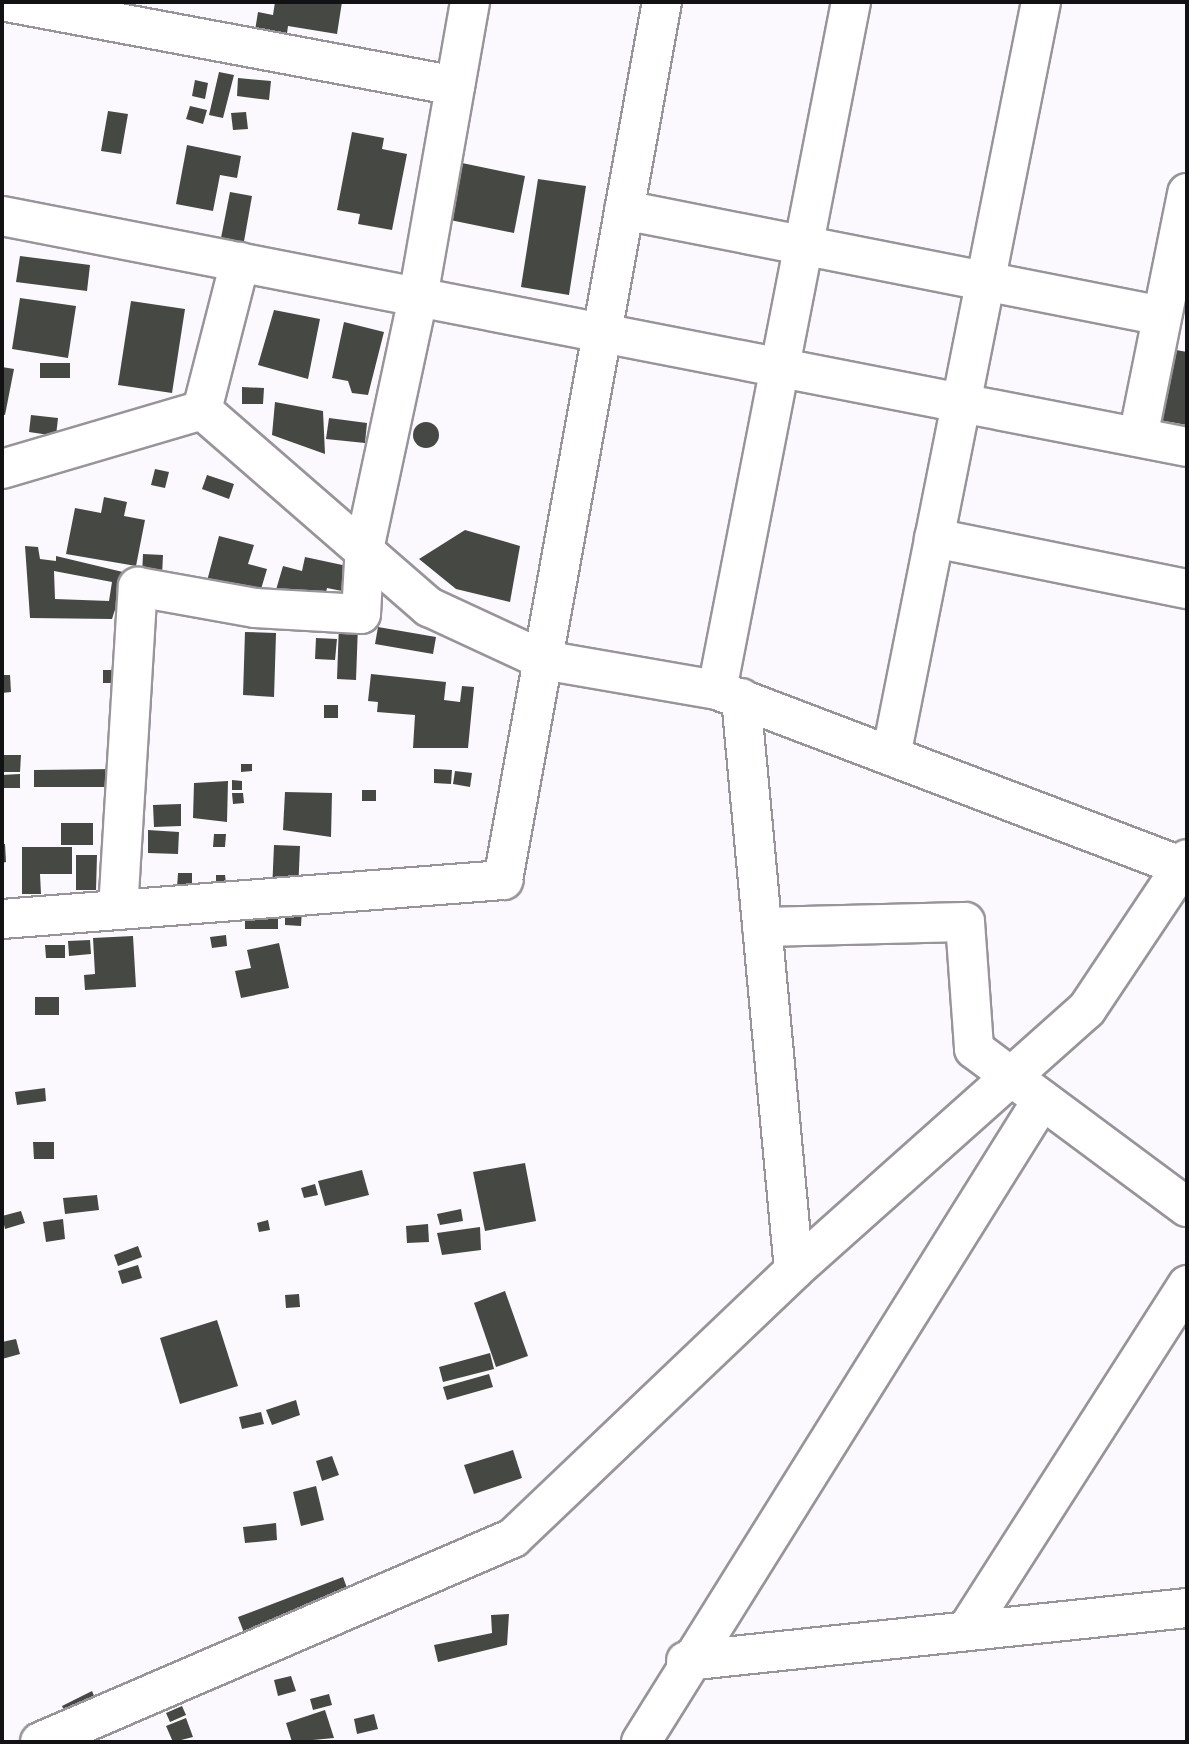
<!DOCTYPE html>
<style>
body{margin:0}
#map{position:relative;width:1189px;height:1744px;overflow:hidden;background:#fcf9fe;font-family:Ubuntu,sans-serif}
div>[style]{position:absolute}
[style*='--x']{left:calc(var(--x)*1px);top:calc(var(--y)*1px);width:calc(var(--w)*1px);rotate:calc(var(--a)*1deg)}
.building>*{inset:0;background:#464843}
.round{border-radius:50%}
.roads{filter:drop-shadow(2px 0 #98949a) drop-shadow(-2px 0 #98949a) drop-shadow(0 2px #98949a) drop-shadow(0 -2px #98949a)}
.minor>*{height:38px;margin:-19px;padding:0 19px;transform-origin:19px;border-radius:19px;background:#fff}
span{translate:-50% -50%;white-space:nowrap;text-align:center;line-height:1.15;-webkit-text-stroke:7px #fcf9fe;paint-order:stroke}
.frame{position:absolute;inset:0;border:4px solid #121113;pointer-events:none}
</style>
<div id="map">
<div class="building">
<div style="clip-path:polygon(275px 2px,342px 2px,337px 34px,288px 26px,285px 48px,253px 43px,258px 12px,273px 15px)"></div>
<div style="clip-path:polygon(219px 72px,234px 75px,223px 118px,209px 115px)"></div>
<div style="clip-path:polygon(238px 78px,271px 81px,269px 100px,237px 96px)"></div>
<div style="clip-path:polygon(195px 80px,208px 83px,205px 99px,192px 96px)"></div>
<div style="clip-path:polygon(190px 106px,207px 110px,203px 124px,186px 119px)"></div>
<div style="clip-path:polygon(108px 111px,128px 114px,121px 154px,101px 151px)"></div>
<div style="clip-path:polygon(246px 112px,248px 129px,233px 130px,231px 113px)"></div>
<div style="clip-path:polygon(352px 132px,384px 138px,382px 149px,407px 154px,392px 230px,358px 224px,360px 214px,337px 210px)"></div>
<div style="clip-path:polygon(187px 145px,241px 156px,237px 178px,220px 175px,213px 211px,176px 204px)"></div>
<div style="clip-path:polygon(462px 163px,525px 176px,514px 233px,450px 220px)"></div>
<div style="clip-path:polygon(538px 179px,586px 186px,569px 295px,521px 287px)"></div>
<div style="clip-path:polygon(230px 192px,252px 196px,243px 247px,220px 243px)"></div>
<div style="clip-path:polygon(20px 256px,90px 265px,87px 291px,16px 282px)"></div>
<div style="clip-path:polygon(20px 298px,76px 306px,68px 358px,12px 349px)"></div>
<div style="clip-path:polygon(131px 301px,185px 309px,172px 393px,118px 385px)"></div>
<div style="clip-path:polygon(274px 310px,320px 319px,308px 379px,258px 365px)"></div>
<div style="clip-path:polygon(344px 322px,384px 332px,368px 395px,352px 393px,348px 381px,332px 378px)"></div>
<div style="clip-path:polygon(1171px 349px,1187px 352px,1187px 425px,1159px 420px)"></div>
<div style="clip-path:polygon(40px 363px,70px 363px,70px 378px,40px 378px)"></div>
<div style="clip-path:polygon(2px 367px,14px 369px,5px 415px,2px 414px)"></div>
<div style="clip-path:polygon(242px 387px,264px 388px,263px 404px,242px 404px)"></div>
<div style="clip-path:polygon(275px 402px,323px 411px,325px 454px,272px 435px)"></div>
<div style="clip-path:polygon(31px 415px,58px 418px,56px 436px,29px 432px)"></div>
<div style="clip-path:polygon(329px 418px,367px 423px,365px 443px,326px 439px)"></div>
<div class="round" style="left:413px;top:422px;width:26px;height:26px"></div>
<div style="clip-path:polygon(155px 469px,169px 472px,165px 488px,151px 485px)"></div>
<div style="clip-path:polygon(207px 475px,234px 484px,229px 499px,202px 489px)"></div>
<div style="clip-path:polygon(104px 497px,127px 502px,124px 516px,145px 520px,136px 566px,66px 554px,75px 508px,101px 513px)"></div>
<div style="clip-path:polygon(465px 530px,520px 546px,510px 602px,456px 589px,419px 559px)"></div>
<div style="clip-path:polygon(219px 536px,254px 545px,248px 564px,267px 569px,259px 596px,207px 581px)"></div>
<div style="clip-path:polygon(evenodd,25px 546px,38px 547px,40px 559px,56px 561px,56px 556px,127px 573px,112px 619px,30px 618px,25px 546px,54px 571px,112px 582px,109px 601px,55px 599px,54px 571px)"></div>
<div style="clip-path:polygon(143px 554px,163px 555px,162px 576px,142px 575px)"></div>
<div style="clip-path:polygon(305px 557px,347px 566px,342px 591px,327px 588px,322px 610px,273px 600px,283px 566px,302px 571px)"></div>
<div style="clip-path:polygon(339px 624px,358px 625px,356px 680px,337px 679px)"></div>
<div style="clip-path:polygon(378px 627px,436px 637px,433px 654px,375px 644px)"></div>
<div style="clip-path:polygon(245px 632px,276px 633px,274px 697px,243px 695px)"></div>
<div style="clip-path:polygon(316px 638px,337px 639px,335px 660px,315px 659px)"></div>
<div style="clip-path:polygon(103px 670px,118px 670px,118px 683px,103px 683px)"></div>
<div style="clip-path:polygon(371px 674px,446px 682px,444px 700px,460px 702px,462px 686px,474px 687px,468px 748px,413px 748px,415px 715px,377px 712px,378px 702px,368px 701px)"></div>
<div style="clip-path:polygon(2px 675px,10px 675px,11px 692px,2px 693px)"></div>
<div style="clip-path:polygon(324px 705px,338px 705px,338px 718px,324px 718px)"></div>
<div style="clip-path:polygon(2px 755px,21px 755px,20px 772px,2px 772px)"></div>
<div style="clip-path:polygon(241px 764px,252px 764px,252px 771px,241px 772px)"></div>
<div style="clip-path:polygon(115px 769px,115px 787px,34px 787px,34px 770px)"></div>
<div style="clip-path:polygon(434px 769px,452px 770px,451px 784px,434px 783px)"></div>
<div style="clip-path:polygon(455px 771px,472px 773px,470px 787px,453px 784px)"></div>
<div style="clip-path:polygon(20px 774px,20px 788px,2px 788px,2px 775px)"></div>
<div style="clip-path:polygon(232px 780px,242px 781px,242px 790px,232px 790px)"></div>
<div style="clip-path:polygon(228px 781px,227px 822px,193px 818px,194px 783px)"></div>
<div style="clip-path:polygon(362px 790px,376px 790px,376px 801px,362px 801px)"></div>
<div style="clip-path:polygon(285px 792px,332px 793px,331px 837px,283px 830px)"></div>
<div style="clip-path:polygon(232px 793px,243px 793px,244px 803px,233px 804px)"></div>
<div style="clip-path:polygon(181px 804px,181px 826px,154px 827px,153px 805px)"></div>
<div style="clip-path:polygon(61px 823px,93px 823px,93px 845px,61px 845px)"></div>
<div style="clip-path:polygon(148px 830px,179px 832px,178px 854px,148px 853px)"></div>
<div style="clip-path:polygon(214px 834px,226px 834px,225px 847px,213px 847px)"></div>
<div style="clip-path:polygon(2px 844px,5px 844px,6px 862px,2px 863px)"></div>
<div style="clip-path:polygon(274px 845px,300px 846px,298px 892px,272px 891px)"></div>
<div style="clip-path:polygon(22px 847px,72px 847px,72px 874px,40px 874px,41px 894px,22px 894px)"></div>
<div style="clip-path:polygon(76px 855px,97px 855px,96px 890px,76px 890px)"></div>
<div style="clip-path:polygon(178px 873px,192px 873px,192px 888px,177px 888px)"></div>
<div style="clip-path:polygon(216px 875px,225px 875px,226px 883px,216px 884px)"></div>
<div style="clip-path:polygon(245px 909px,278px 909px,278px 929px,245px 929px)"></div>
<div style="clip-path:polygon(285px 909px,302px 910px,301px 926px,285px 925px)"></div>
<div style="clip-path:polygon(226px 935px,227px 946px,212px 948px,210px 937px)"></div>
<div style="clip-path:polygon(133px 936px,136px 987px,85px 990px,84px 975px,95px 974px,93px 938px)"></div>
<div style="clip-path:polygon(90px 940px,91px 954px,69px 956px,68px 941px)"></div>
<div style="clip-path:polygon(279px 943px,289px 988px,241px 998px,235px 971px,251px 968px,247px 950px)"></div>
<div style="clip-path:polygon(45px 945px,65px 945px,65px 958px,46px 958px)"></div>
<div style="clip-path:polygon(35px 997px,59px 997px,59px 1015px,35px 1015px)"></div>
<div style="clip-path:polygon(45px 1088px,46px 1101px,17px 1105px,15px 1092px)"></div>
<div style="clip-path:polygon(33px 1142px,54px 1142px,54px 1159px,34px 1159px)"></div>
<div style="clip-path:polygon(525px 1163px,536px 1221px,485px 1231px,473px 1172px)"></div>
<div style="clip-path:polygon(362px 1170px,369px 1195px,325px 1206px,318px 1181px)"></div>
<div style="clip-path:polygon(315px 1184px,318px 1195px,304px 1198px,301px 1188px)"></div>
<div style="clip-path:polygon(97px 1195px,99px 1210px,65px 1214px,63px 1198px)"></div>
<div style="clip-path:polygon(461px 1209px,463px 1221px,440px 1225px,437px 1214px)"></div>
<div style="clip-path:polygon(21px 1211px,25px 1223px,5px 1229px,2px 1216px)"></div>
<div style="clip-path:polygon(63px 1219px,65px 1239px,46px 1242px,43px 1222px)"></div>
<div style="clip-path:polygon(268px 1220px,270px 1230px,259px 1232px,257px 1223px)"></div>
<div style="clip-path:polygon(428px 1224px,429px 1242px,407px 1243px,406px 1226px)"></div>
<div style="clip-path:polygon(480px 1227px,481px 1250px,442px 1255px,437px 1233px)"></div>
<div style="clip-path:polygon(138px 1246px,142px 1257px,118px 1266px,114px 1255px)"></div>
<div style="clip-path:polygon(138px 1265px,142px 1278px,122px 1284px,118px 1271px)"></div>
<div style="clip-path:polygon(505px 1291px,528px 1356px,496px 1367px,474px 1303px)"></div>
<div style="clip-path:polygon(299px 1294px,300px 1307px,286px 1308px,285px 1295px)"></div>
<div style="clip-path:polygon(217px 1320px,238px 1386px,180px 1404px,160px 1338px)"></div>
<div style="clip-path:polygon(16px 1339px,20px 1354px,2px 1359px,2px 1342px)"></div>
<div style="clip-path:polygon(490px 1353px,494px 1369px,443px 1382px,439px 1367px)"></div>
<div style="clip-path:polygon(489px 1374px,493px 1387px,447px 1400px,443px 1387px)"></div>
<div style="clip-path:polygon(296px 1400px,300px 1415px,272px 1425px,266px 1410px)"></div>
<div style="clip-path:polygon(261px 1412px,264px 1424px,242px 1429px,239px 1417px)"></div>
<div style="clip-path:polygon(513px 1450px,522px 1478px,474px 1494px,464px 1465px)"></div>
<div style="clip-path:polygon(332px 1456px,339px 1475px,322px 1481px,316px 1461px)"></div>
<div style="clip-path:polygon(316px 1486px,324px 1520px,301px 1526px,293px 1492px)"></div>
<div style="clip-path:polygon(276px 1523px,277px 1540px,245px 1543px,243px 1527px)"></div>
<div style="clip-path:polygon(343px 1577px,351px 1599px,246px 1638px,238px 1617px)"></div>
<div style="clip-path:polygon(509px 1614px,507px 1645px,438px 1662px,434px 1645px,492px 1633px,491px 1615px)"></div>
<div style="clip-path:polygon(291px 1676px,296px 1691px,278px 1696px,274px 1680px)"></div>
<div style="clip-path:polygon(92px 1691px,99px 1707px,69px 1721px,62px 1706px)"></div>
<div style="clip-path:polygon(329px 1694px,332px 1705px,313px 1710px,310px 1699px)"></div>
<div style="clip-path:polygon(182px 1706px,186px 1715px,170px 1722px,166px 1713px)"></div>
<div style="clip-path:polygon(325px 1710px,334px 1738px,292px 1742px,286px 1723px)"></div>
<div style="clip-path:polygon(374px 1714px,378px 1729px,357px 1734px,354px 1719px)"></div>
<div style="clip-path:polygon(186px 1718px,193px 1737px,173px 1742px,166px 1726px)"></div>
</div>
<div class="roads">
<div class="minor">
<div style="--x:7;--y:2;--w:456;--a:10.6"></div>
<div style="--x:624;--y:210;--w:548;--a:11.15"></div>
<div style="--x:2;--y:216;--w:1207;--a:11.03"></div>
<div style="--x:202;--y:410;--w:153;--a:-75.6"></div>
<div style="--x:1138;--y:437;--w:249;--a:-78.6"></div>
<div style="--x:2;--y:469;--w:209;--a:-16.4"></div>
<div style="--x:202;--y:410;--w:301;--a:41"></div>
<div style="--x:429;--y:607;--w:126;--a:24.9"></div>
<div style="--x:543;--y:660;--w:177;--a:9.8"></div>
<div style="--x:717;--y:690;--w:498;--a:20.8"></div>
<div style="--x:934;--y:538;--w:258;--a:11.4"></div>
<div style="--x:717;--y:690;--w:701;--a:-78.98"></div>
<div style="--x:741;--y:698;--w:574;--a:84.71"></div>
<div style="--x:891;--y:756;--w:769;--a:-78.75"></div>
<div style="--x:118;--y:910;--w:324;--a:-86.5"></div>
<div style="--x:138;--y:587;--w:119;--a:10.2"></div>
<div style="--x:255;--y:608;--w:106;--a:3.2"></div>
<div style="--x:361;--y:614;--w:69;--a:-86.7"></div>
<div style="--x:365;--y:545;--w:254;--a:-77.9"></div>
<div style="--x:418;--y:297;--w:300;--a:-80"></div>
<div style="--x:2;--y:919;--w:503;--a:-4.45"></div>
<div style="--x:503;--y:880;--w:892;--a:-79.74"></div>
<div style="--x:762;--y:927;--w:203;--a:-1.4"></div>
<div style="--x:965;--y:922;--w:127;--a:85.9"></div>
<div style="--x:974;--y:1049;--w:265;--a:36.6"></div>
<div style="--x:966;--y:1631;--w:411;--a:-57.4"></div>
<div style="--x:686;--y:1661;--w:504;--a:-6.04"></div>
<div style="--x:40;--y:1742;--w:515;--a:-23.33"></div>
<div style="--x:513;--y:1538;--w:388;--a:-43.6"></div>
<div style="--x:794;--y:1270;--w:392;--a:-41.7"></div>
<div style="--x:1087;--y:1009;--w:180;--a:-56.3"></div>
<div style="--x:641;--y:1742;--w:757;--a:-58.01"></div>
</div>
</div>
<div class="frame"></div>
</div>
